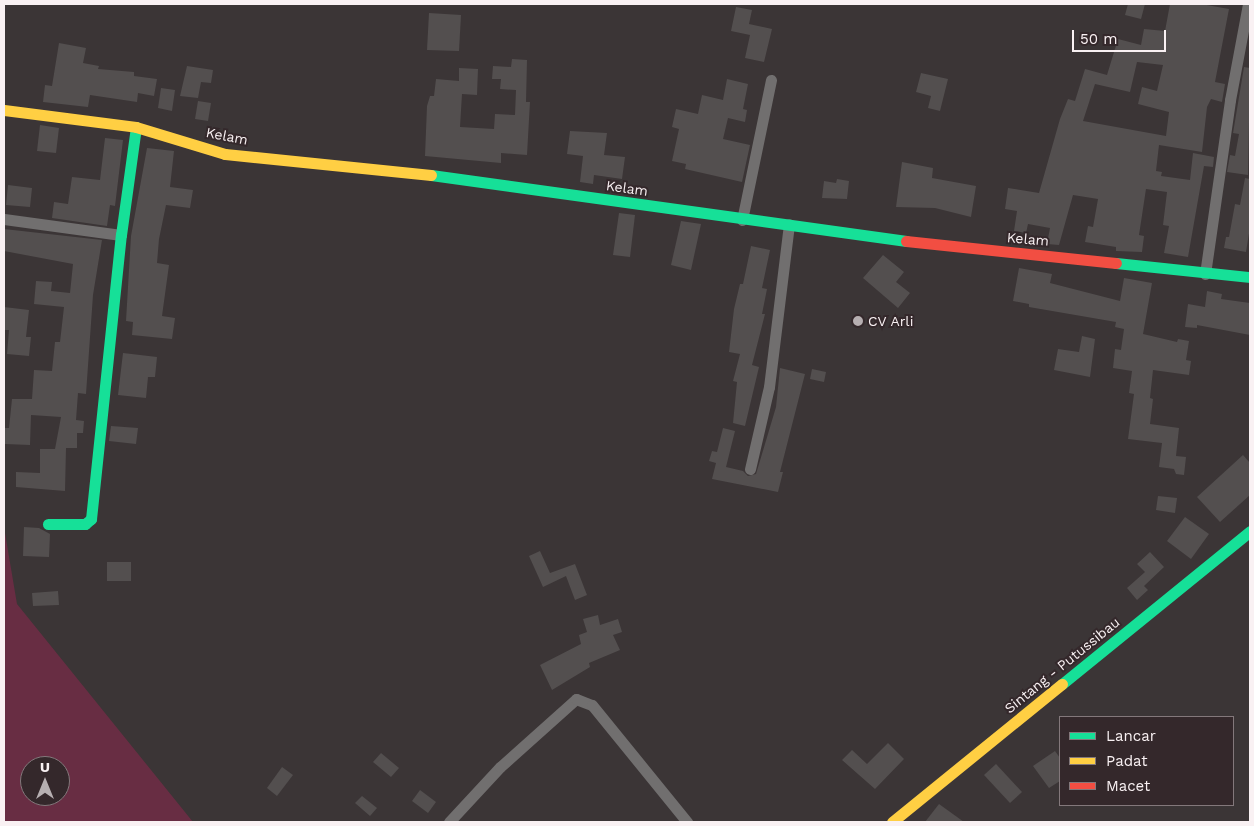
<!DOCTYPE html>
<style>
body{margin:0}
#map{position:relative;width:1254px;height:826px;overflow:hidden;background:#3b3536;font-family:"Work Sans",sans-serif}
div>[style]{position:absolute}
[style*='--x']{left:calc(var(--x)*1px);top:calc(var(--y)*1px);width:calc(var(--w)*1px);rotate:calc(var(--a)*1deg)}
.green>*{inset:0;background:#682d43}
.building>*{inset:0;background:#534f4f}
.street>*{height:11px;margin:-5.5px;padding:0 5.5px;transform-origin:5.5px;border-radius:5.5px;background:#716f6f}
.fast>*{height:11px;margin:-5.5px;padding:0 5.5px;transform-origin:5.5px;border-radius:5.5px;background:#16e098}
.slow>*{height:11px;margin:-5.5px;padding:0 5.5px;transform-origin:5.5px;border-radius:5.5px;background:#ffcf43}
.jam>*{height:11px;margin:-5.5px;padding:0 5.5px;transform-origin:5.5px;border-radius:5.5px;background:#f24e42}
.dots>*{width:14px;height:14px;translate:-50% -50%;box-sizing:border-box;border:2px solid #34282b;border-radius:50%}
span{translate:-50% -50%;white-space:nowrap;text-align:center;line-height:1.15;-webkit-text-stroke:4px #34282b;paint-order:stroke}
.street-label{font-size:14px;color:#f9f1f3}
.poi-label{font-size:14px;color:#f9f1f3}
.left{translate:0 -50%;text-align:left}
.frame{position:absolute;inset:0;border:5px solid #f9f1f3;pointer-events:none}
.legend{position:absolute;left:1059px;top:716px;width:175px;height:90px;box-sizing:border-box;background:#34282b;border:1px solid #83787b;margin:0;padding:6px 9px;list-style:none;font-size:15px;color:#f9f1f3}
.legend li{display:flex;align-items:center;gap:10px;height:25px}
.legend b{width:25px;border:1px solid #83787b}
.north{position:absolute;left:20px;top:756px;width:50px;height:50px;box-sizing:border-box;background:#34282b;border:1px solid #83787b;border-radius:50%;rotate:0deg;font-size:14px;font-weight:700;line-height:20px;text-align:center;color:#f9f1f3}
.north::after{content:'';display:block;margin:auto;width:18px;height:22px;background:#b6afb1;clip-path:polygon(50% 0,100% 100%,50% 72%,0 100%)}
.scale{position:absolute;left:1072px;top:30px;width:94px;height:22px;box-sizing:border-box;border:2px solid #f9f1f3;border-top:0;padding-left:6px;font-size:15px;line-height:18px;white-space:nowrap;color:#f9f1f3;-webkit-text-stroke:4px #34282b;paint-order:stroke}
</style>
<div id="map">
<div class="green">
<div style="clip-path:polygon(evenodd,4px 527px,17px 604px,193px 822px,4px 822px,4px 527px,30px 766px,60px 766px,60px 796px,30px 796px,30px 766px)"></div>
</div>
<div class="building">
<div style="clip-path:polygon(1128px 4px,1145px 4px,1141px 19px,1125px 15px)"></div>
<div style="clip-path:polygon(evenodd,1170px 4px,1201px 4px,1229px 9px,1215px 82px,1225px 84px,1222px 102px,1211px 99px,1207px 107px,1202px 152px,1159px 145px,1156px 171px,1162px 172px,1161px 176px,1190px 180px,1193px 153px,1214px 157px,1213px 167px,1204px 166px,1188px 257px,1164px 253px,1169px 226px,1163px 225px,1167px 192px,1146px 189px,1139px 235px,1144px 236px,1142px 252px,1116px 251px,1116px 247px,1085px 242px,1088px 226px,1093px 227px,1098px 199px,1073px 195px,1059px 245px,1047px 244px,1050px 228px,1028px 224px,1026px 233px,1014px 231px,1017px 211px,1005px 209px,1008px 188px,1039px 193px,1060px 119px,1068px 99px,1075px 101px,1085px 69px,1107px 75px,1118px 39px,1141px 45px,1144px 29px,1165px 31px,1170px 4px,1137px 62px,1163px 65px,1157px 91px,1142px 87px,1138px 104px,1169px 112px,1166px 136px,1083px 121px,1095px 84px,1130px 92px,1137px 62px)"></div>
<div style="clip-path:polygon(736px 7px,752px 10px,749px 24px,772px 29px,764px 62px,745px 58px,750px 35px,731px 31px)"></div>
<div style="clip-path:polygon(429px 13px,461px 15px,459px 51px,427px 50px)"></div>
<div style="clip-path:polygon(59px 43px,86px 48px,83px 63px,99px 66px,98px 69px,134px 72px,134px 76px,157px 79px,154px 96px,138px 93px,137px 102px,90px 95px,88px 107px,43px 102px,45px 85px,52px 86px)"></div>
<div style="clip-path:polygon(512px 59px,527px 60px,526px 102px,530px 102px,527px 155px,501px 153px,501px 163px,425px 156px,427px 106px,430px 96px,434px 96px,436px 79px,459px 81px,459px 68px,478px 69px,477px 95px,462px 94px,460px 127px,494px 129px,495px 114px,515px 115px,516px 90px,500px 89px,501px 79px,492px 79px,493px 66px,511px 67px)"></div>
<div style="clip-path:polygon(187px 66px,213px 70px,211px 83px,201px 82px,198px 98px,180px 96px)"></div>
<div style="clip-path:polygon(1244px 67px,1250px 68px,1248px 175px,1227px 172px,1230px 155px,1235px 156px,1239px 134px,1233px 133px)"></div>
<div style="clip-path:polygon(921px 73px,948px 79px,940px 111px,928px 108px,931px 96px,916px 92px)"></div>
<div style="clip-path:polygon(727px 79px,748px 84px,743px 109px,747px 110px,745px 122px,728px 118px,723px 139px,750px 145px,742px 182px,685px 169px,686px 164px,672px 161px,679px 129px,672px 127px,676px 109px,698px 114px,702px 95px,723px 100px)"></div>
<div style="clip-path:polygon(161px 88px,175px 90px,172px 111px,158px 108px)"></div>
<div style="clip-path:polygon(198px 101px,211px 103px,208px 121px,195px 119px)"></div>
<div style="clip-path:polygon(40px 125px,59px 128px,56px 153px,37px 151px)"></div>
<div style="clip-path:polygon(570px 131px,607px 133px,604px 155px,625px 157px,622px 179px,594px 175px,593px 184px,580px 182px,583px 156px,567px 154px)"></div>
<div style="clip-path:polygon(105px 138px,123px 140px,115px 206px,110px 205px,107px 226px,52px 218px,54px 202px,68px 204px,72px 177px,100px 180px)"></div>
<div style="clip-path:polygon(147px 148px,174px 151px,170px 187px,193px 190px,190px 208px,166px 205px,159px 239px,157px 263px,169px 265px,162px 316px,175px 318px,172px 339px,132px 335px,133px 322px,126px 321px,131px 236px)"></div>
<div style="clip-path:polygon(902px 162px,933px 168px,932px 178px,976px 186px,971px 217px,935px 208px,896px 207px)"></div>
<div style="clip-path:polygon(1245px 178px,1250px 179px,1250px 227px,1246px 252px,1224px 248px,1226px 237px,1229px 237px,1235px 204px,1240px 205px)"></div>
<div style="clip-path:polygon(837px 179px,849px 181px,847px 199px,822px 198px,824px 181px,836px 183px)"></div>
<div style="clip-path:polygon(8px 185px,32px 188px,30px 207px,6px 205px)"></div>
<div style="clip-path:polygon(619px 213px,635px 215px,630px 257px,613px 255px)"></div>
<div style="clip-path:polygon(681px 221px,701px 224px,691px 270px,671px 265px)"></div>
<div style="clip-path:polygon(4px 229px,102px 240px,93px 295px,86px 394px,78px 393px,76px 420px,84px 421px,83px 433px,77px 433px,77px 448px,66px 448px,65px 491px,16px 487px,16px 472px,40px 473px,40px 449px,55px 449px,61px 417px,31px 415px,30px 445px,5px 444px,5px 428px,9px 428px,12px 399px,32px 399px,34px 370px,52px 371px,55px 342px,60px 342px,64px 307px,34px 304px,36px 281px,52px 282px,51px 291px,70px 293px,73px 264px,4px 251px)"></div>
<div style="clip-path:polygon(751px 246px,770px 250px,762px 288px,767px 289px,762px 314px,765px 314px,752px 365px,759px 367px,745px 426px,733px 423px,737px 382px,733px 381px,740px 354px,729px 352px,734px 309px,740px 284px,743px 284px)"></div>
<div style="clip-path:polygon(883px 255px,904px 272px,896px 282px,910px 293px,898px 308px,863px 278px)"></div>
<div style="clip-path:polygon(1019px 268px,1052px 274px,1050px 283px,1120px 301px,1124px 278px,1152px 283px,1143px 334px,1177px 342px,1178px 339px,1189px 341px,1186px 360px,1191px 361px,1189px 375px,1153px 370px,1150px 398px,1153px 399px,1150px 424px,1179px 428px,1176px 456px,1186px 457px,1184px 475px,1176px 474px,1174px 469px,1159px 467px,1162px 443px,1128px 439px,1134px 394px,1129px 393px,1132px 371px,1113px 368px,1115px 349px,1121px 350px,1124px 329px,1115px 327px,1116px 322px,1029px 307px,1029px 304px,1013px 301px)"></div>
<div style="clip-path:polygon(1207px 291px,1222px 294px,1221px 299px,1250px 303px,1250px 335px,1197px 325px,1197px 328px,1185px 327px,1188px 304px,1205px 307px)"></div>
<div style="clip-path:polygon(4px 307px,29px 310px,26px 337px,31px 337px,29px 356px,7px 354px,9px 330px,4px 330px)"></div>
<div style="clip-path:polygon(1082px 336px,1095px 339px,1090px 377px,1054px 370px,1058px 349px,1079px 352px)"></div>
<div style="clip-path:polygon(123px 353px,157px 357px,155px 377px,148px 377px,146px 398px,118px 395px)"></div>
<div style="clip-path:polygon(780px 368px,805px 374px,780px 472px,783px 472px,778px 492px,712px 479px,716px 463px,709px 461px,712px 451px,717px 452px,723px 428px,735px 431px,726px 467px,743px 471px,748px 476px,756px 474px,776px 407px)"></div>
<div style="clip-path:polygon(812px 369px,826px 372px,824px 382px,810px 379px)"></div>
<div style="clip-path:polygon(111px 426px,138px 428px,136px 444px,109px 441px)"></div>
<div style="clip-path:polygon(1243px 455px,1250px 463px,1250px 495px,1220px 522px,1197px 497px)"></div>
<div style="clip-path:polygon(1158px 496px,1177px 498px,1175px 513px,1156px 510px)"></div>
<div style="clip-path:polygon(1185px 517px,1209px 534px,1191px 559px,1167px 541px)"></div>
<div style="clip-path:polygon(24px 527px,39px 528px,50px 534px,49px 557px,23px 556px)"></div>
<div style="clip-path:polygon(540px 551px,550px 573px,575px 564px,587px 595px,575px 600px,566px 576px,543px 587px,529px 556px)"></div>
<div style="clip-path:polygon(1150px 552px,1164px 567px,1144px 586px,1148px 590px,1137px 600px,1127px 588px,1145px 572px,1137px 564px)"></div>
<div style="clip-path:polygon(107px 562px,131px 562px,131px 581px,107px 581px)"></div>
<div style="clip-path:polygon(58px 591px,59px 605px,33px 606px,32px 593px)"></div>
<div style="clip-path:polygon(598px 615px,600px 625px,618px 619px,622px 632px,613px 635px,620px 650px,589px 663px,590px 667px,552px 690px,540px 665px,581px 644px,579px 635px,587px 632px,583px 619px)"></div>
<div style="clip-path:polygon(888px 743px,904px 759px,875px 789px,842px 760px,852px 750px,867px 764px)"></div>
<div style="clip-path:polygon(1055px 751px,1060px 758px,1060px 781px,1049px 788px,1033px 766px)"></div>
<div style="clip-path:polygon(381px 753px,399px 768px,391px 777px,373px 762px)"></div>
<div style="clip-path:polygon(996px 764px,1022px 792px,1010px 803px,984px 775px)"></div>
<div style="clip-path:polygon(282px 767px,293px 775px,277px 796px,267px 788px)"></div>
<div style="clip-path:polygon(420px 790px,436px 802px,428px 813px,412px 801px)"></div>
<div style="clip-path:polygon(362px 796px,377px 808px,370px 816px,355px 803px)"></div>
<div style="clip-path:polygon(939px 804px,964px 822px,925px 822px)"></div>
</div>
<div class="street">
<div style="--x:4;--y:219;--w:118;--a:7.8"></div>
<div style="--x:742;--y:220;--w:143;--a:-78.3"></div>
<div style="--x:1205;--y:274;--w:176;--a:-81.8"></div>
<div style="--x:1230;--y:100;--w:98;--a:-79.4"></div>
<div style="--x:750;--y:469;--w:84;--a:-77"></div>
<div style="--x:769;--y:387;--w:164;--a:-83"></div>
<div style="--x:449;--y:822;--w:75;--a:-47.2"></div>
<div style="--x:500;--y:767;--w:102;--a:-41.8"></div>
<div style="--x:576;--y:699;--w:17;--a:21"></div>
<div style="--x:592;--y:705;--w:151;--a:50.9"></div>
</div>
<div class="fast">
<div style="--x:431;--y:175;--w:480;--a:7.9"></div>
<div style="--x:1116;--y:263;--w:135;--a:6"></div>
<div style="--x:48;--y:524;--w:37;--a:0"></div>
<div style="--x:85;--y:524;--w:8;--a:-40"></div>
<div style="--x:91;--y:519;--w:286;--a:-84"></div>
<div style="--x:121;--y:235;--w:109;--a:-82.1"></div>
<div style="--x:1062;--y:684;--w:242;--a:-39.1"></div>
</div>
<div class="slow">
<div style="--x:4;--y:110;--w:133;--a:7.3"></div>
<div style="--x:136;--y:127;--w:93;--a:16.9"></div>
<div style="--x:225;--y:154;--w:207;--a:5.8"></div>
<div style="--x:892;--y:822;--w:219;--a:-39.1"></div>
</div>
<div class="jam">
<div style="--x:906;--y:241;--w:211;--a:6"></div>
</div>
<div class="dots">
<div style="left:858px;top:321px;background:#b6afb1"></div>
</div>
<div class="street-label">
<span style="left:227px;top:136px;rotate:11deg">Kelam</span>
<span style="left:627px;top:188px;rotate:8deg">Kelam</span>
<span style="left:1028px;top:239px;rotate:5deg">Kelam</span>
<span style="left:1062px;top:665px;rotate:-39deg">Sintang - Putussibau</span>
</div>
<div class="poi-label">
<span class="left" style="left:868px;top:321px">CV Arli</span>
</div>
<div class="frame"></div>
<ul class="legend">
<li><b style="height:6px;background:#16e098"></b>Lancar</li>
<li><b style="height:6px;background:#ffcf43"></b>Padat</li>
<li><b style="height:6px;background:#f24e42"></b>Macet</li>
</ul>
<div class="north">U</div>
<div class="scale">50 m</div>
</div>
